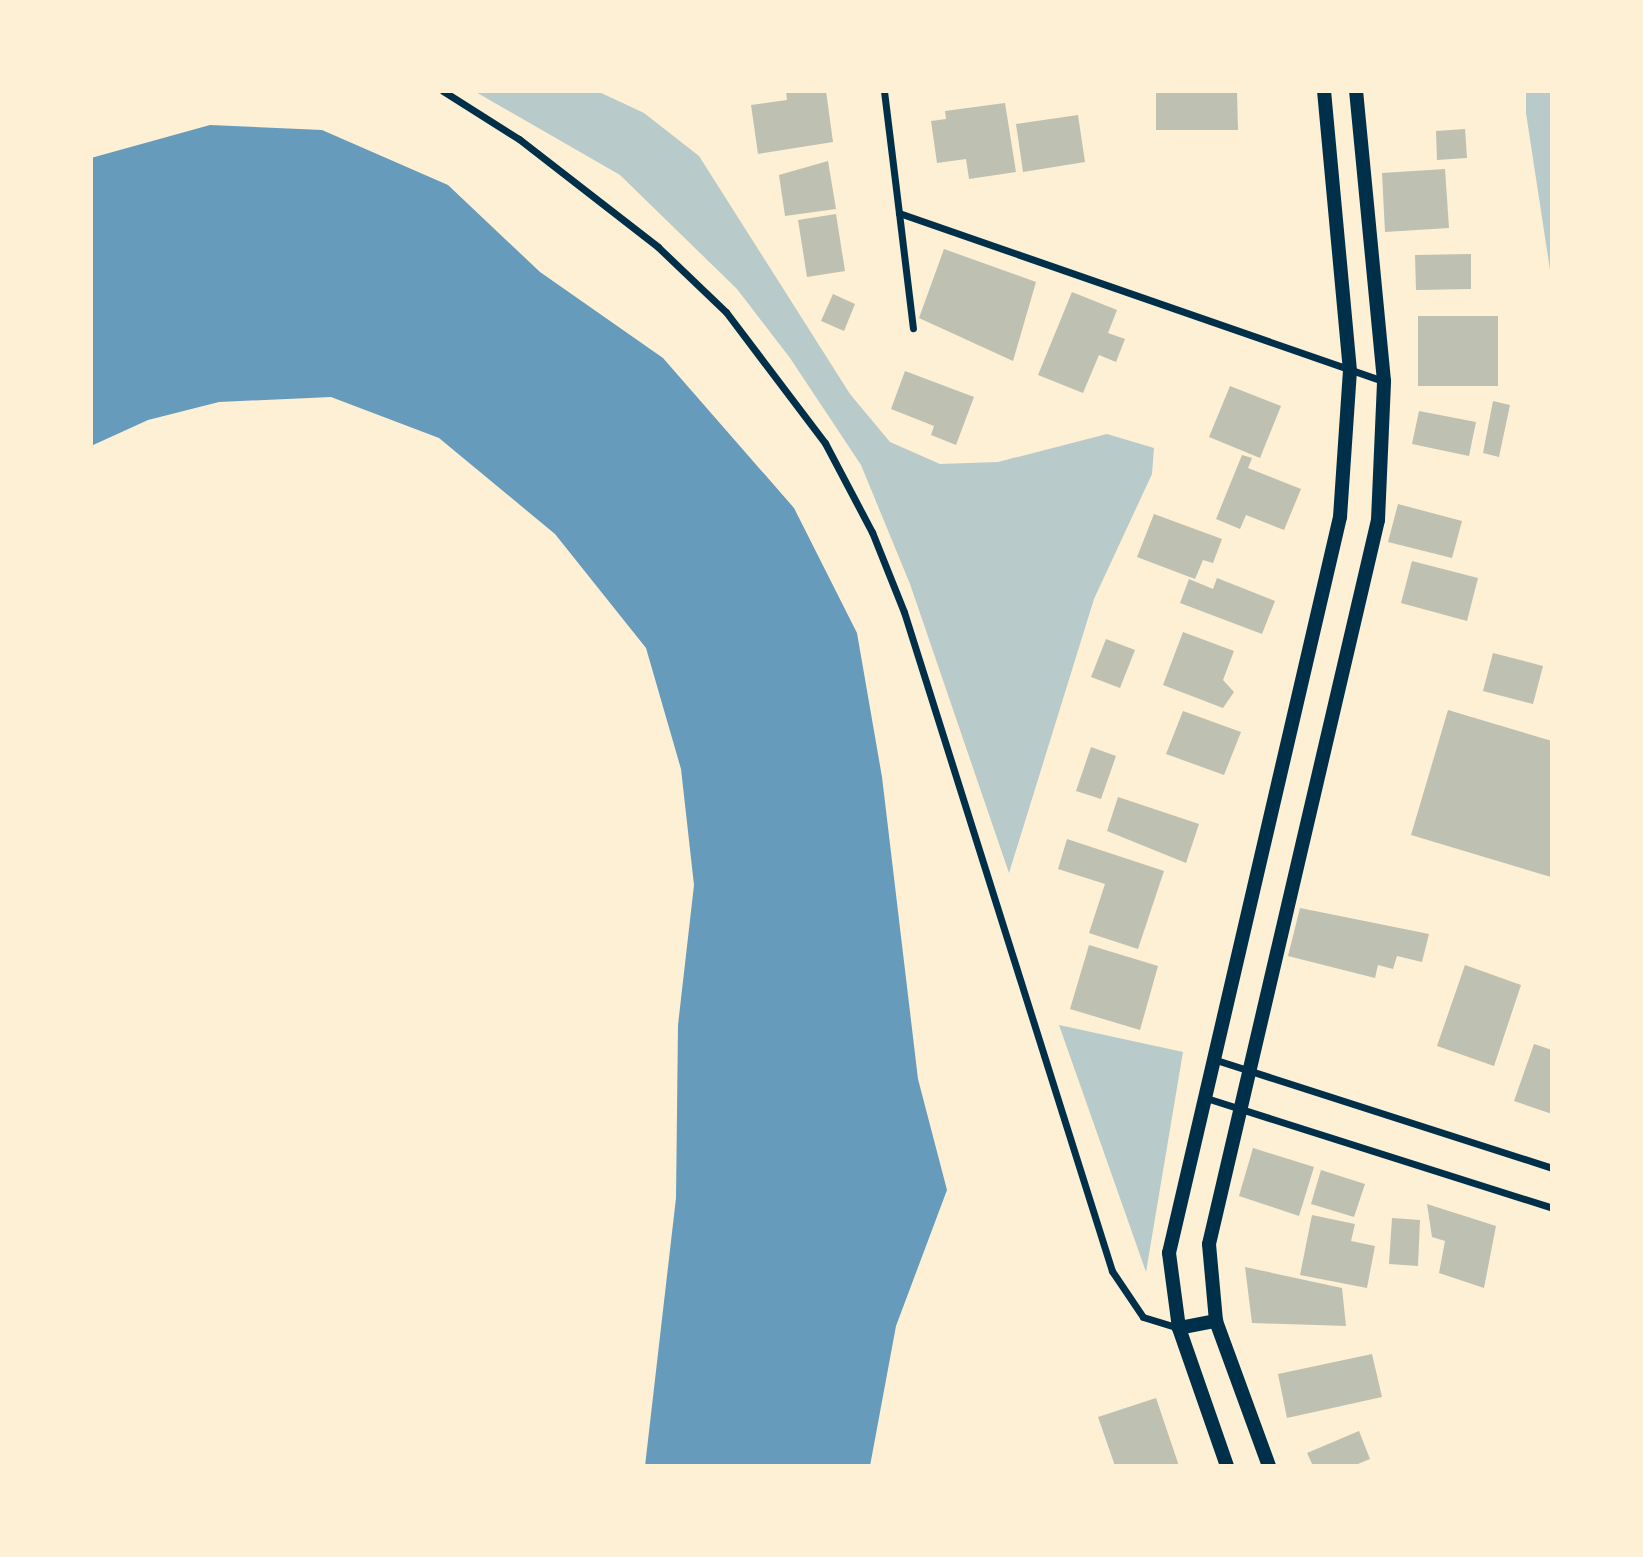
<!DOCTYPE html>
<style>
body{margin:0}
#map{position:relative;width:1643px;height:1557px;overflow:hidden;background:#fdf0d5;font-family:Cabin,sans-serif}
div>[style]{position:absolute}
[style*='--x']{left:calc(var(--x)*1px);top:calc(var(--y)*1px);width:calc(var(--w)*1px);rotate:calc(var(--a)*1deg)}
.green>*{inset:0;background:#b9caca}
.water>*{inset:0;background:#669bbc}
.building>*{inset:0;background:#bec0b2}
.minor>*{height:7px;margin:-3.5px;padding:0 3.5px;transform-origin:3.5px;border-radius:3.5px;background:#003049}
.secondary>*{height:14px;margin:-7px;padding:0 7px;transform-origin:7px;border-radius:7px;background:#003049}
span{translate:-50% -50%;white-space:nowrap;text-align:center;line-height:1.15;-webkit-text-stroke:5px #fdf0d5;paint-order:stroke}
.frame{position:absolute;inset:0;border:93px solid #fdf0d5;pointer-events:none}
</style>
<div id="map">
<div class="green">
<div style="clip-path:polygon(474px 91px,597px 91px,644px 113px,699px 156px,850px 394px,890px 442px,940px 464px,998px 462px,1107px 434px,1154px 448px,1152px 474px,1094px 599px,1009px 873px,910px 584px,861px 465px,790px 358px,737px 289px,620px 175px)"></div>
<div style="clip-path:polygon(1526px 91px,1552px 91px,1552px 283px,1526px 113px)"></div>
<div style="clip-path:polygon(1059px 1025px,1183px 1052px,1146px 1272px)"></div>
</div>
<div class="water">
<div style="clip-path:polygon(210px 125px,322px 130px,448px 185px,540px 272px,663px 358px,794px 508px,857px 633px,882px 777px,918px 1079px,947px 1190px,896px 1326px,870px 1466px,645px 1466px,676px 1198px,678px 1025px,694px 885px,681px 769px,646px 648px,555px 534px,439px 438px,331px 397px,219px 402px,148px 420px,91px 446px,91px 158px)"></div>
</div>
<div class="building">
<div style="clip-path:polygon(786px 91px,826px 91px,833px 142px,758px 154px,751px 105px,787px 100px)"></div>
<div style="clip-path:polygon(1156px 91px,1237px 91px,1238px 130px,1156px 130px)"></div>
<div style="clip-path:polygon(1005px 103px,1016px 172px,969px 179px,966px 159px,937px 163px,931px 121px,946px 119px,945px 111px)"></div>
<div style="clip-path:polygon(1078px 115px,1085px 162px,1023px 172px,1016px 124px)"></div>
<div style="clip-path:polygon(1465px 129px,1467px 158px,1437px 160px,1436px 131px)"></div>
<div style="clip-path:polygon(828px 161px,836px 209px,785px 216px,779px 175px)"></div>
<div style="clip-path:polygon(1445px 169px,1449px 228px,1385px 232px,1382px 173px)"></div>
<div style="clip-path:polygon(836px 214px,845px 271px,807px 277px,798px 220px)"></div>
<div style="clip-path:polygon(944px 249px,1036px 282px,1013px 361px,919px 318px)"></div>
<div style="clip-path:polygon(1471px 254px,1471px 289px,1416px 290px,1415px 255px)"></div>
<div style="clip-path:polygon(1072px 292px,1117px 310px,1108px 333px,1125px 339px,1116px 362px,1099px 355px,1083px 393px,1038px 375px)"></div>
<div style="clip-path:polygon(833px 294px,855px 304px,844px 331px,821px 321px)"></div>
<div style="clip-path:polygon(1418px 316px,1498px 316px,1498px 386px,1418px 386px)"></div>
<div style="clip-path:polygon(905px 371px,974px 397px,956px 445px,931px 435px,934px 426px,891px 409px)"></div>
<div style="clip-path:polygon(1230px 386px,1281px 406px,1260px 458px,1209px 437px)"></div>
<div style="clip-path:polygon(1493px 401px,1510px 405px,1499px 457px,1483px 453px)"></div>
<div style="clip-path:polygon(1419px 411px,1476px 422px,1469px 456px,1412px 444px)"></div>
<div style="clip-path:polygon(1242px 455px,1252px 458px,1248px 468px,1301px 489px,1284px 530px,1246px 515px,1240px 529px,1216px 519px)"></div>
<div style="clip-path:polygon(1398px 504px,1462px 521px,1452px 558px,1388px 542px)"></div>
<div style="clip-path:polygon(1154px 514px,1222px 539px,1213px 563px,1203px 560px,1195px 579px,1137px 557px)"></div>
<div style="clip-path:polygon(1412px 561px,1478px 578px,1467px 621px,1401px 603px)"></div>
<div style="clip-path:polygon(1217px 578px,1275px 601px,1262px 634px,1180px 603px,1189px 579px,1213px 589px)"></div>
<div style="clip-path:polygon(1183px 632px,1234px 651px,1223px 680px,1234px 692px,1223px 708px,1163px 685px)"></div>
<div style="clip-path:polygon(1106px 639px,1135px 650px,1120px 688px,1091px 677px)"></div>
<div style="clip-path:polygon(1493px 653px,1543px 666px,1533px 704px,1483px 691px)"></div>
<div style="clip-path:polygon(1448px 710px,1552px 741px,1551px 877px,1411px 835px)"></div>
<div style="clip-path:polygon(1183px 711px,1241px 732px,1224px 775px,1166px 754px)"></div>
<div style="clip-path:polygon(1091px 747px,1116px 756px,1101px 799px,1076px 791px)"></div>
<div style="clip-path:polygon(1118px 797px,1199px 824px,1186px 863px,1107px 831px)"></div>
<div style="clip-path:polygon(1067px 839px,1164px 871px,1138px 949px,1089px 933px,1105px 884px,1058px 869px)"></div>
<div style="clip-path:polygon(1300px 908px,1429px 934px,1422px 962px,1397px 956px,1393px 969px,1378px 965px,1375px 978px,1288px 956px)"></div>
<div style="clip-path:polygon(1089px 945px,1158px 966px,1140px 1030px,1070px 1009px)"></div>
<div style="clip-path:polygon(1465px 965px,1521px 985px,1494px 1066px,1437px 1046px)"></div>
<div style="clip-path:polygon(1534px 1044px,1552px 1050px,1552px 1114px,1514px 1101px)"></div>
<div style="clip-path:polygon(1253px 1148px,1314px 1167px,1299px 1216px,1239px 1196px)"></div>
<div style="clip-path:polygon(1321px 1170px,1365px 1184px,1354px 1217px,1311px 1204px)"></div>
<div style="clip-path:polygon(1427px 1204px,1496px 1226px,1484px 1288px,1439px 1273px,1445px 1241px,1432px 1237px)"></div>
<div style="clip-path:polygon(1312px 1215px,1355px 1224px,1351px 1241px,1375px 1246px,1367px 1288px,1300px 1275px)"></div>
<div style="clip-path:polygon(1392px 1218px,1420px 1220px,1418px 1266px,1389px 1264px)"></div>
<div style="clip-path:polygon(1245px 1267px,1342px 1288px,1346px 1326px,1252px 1323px)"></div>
<div style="clip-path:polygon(1372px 1354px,1382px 1397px,1287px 1418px,1278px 1374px)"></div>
<div style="clip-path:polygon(1156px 1398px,1179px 1466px,1115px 1466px,1098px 1417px)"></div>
<div style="clip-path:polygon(1359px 1431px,1370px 1459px,1353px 1466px,1313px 1466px,1307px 1453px)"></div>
</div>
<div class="minor">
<div style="--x:443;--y:91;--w:90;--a:32.3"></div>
<div style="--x:519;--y:139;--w:176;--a:37.8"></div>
<div style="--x:658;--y:247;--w:94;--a:43.7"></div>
<div style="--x:726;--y:312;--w:164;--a:52.9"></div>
<div style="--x:825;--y:443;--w:101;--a:62.2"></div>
<div style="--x:872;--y:532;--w:86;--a:68.2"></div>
<div style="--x:904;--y:612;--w:691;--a:72.48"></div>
<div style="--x:1112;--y:1271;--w:55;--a:56"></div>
<div style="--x:1143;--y:1317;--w:38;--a:17"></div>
<div style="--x:884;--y:91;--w:123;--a:83"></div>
<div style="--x:899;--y:213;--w:512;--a:19.14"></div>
<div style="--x:899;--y:213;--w:116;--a:83.1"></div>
<div style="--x:1213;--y:1059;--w:356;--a:17.8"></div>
<div style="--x:1203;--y:1097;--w:366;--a:17.6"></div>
</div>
<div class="secondary">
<div style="--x:1179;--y:1328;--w:38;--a:-11"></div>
<div style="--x:1227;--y:1466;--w:146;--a:-109.2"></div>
<div style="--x:1179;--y:1328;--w:76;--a:-97.6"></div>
<div style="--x:1169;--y:1253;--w:756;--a:-76.92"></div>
<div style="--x:1340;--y:517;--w:146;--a:-86.1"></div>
<div style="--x:1350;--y:371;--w:281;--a:-95.3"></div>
<div style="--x:1269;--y:1466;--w:154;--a:-110.1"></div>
<div style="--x:1216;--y:1321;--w:77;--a:-95.2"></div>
<div style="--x:1209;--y:1244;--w:743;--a:-76.86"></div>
<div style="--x:1378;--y:520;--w:139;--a:-87.5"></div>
<div style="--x:1384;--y:381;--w:291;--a:-95.5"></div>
</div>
<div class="frame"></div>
</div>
